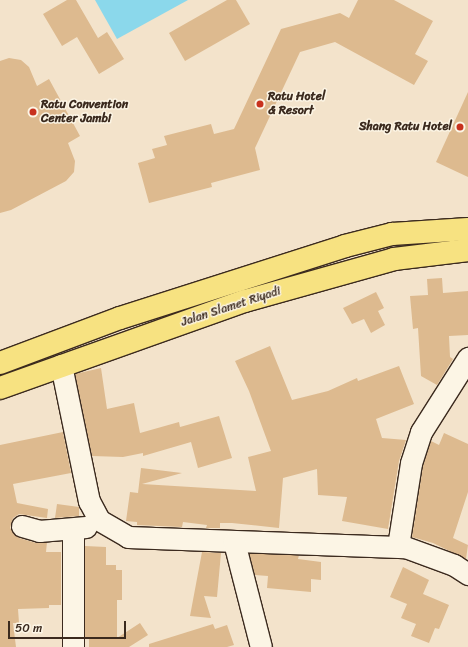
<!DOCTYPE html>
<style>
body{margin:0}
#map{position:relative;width:468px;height:647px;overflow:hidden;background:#f3e3cb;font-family:Sriracha,sans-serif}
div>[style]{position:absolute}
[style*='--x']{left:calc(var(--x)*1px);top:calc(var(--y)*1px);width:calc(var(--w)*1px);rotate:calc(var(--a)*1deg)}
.water>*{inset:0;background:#8bd8eb}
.building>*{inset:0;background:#ddba8f}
.roads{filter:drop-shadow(1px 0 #3b2a1e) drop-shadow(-1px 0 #3b2a1e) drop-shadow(0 1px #3b2a1e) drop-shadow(0 -1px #3b2a1e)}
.minor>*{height:21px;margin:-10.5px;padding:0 10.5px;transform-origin:10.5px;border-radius:10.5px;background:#fcf5e5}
.major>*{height:22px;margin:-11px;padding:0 11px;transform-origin:11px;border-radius:11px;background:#f7e281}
.dots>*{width:11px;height:11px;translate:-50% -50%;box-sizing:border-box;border:2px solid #fcf5e5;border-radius:50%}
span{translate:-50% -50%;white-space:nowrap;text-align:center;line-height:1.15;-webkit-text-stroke:3px #fcf5e5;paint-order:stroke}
.poi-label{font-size:12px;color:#3b2a1e;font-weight:700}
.left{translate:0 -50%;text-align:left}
.right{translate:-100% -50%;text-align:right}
.street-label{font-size:12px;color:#3b2a1e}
.scale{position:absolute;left:8px;top:621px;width:118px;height:18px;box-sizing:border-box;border:2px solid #3b2a1e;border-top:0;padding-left:5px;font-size:12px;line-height:14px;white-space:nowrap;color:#3b2a1e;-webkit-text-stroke:3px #fcf5e5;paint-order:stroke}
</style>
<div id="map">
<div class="water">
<div style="clip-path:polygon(95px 0,188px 0,117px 39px)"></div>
</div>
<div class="building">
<div style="clip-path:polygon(67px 0,76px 0,98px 38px,107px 32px,124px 59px,99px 74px,77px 37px,62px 46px,43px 14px)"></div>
<div style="clip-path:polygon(227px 0,236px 0,250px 24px,185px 61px,169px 33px)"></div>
<div style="clip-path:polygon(358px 0,394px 0,433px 21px,415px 54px,428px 61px,414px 85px,335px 42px,300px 52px,255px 148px,260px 170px,211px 183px,212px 187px,149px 203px,138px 163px,155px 158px,152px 149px,167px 145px,164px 136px,211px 124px,214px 134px,234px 129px,281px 29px,340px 13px,349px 18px)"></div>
<div style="clip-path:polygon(9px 58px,21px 60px,29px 67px,37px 86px,49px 79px,80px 136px,68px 143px,75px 161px,74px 172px,66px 181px,11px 210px,0 213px,0 61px)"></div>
<div style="clip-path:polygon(468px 92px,468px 177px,436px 162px)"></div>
<div style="clip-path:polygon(442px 278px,443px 293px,468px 291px,468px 335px,449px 336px,450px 357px,453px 359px,437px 385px,421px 376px,418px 328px,413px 329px,410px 296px,428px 295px,427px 279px)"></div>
<div style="clip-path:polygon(376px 292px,384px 308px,378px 311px,385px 325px,371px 333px,364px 319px,352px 324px,343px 308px)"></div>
<div style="clip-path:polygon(270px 346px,292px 400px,328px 391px,357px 378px,358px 381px,399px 366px,414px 404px,376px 419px,382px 438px,406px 440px,399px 461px,388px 529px,342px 521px,347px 497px,318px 495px,317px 469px,283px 478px,279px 528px,232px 523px,220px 523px,220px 528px,206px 528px,207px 525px,183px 522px,182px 527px,137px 525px,137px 522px,126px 521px,130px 492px,138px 493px,141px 468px,182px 473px,142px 484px,256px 491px,248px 457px,271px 451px,249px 391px,235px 361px)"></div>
<div style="clip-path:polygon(101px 368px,107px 409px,134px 403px,140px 433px,179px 422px,180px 427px,219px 416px,232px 458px,198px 468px,191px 442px,143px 456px,143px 453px,123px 457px,92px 456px,75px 374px)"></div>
<div style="clip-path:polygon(63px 432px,71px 473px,13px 484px,17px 503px,48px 509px,47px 518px,19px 514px,13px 518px,10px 528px,19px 538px,36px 543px,47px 542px,46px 552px,61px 552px,61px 605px,49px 605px,49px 608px,18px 609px,19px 623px,13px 623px,16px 647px,0 647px,0 445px)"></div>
<div style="clip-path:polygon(444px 433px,468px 444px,468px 492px,453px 538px,468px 545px,466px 559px,433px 543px,412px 537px,423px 466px,431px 441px,439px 445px)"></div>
<div style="clip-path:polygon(57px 504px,79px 507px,79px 516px,55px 518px)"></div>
<div style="clip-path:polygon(85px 546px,106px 547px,106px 565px,116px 565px,116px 570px,122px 570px,122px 600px,117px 600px,117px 638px,140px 623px,148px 635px,129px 647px,89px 647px,89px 639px,85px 639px)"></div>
<div style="clip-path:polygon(202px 552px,221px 553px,217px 597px,204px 596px,211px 618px,190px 616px)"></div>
<div style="clip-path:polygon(249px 553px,299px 555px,298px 559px,321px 562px,321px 580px,311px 579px,311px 592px,267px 588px,268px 576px,255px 575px)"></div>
<div style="clip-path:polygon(403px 567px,429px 580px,423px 594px,449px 605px,439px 629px,435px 628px,429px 643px,411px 636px,416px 624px,401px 618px,407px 604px,390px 597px)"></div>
<div style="clip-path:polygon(213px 624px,215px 629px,227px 625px,234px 645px,227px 647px,149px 647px,149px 644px)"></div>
</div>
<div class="roads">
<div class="minor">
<div style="--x:61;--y:365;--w:139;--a:78.4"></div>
<div style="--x:89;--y:501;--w:21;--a:62"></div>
<div style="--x:99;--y:520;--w:34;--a:30"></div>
<div style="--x:128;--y:537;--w:277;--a:2.1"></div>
<div style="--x:405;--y:547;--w:52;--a:20.2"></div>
<div style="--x:454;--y:565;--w:17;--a:33"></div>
<div style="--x:22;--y:526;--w:18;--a:16"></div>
<div style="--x:39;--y:531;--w:47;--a:-4.9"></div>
<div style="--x:234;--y:542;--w:108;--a:75.6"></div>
<div style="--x:398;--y:546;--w:84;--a:-81.1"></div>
<div style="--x:411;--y:463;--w:33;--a:-72"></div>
<div style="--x:421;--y:432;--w:88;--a:-57.6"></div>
<div style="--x:73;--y:647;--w:118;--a:-90"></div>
</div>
<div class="major">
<div style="--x:0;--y:363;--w:128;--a:-20.6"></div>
<div style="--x:120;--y:318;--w:236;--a:-17.7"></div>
<div style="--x:345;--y:246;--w:49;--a:-14.3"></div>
<div style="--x:392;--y:234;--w:76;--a:-3.8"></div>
<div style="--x:0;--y:388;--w:260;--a:-19.6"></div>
<div style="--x:245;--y:301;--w:155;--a:-15.7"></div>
<div style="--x:394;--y:259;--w:75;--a:-6.9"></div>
</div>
</div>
<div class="dots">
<div style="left:260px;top:104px;background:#c8321e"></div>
<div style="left:33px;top:112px;background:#c8321e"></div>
<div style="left:460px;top:127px;background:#c8321e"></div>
</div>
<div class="poi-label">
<span class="left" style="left:268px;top:104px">Ratu Hotel<br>&amp; Resort</span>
<span class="left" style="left:41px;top:112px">Ratu Convention<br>Center Jambi</span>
<span class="right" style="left:452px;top:127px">Shang Ratu Hotel</span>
</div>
<div class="street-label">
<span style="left:231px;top:307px;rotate:-18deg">Jalan Slamet Riyadi</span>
</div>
<div class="scale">50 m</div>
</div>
